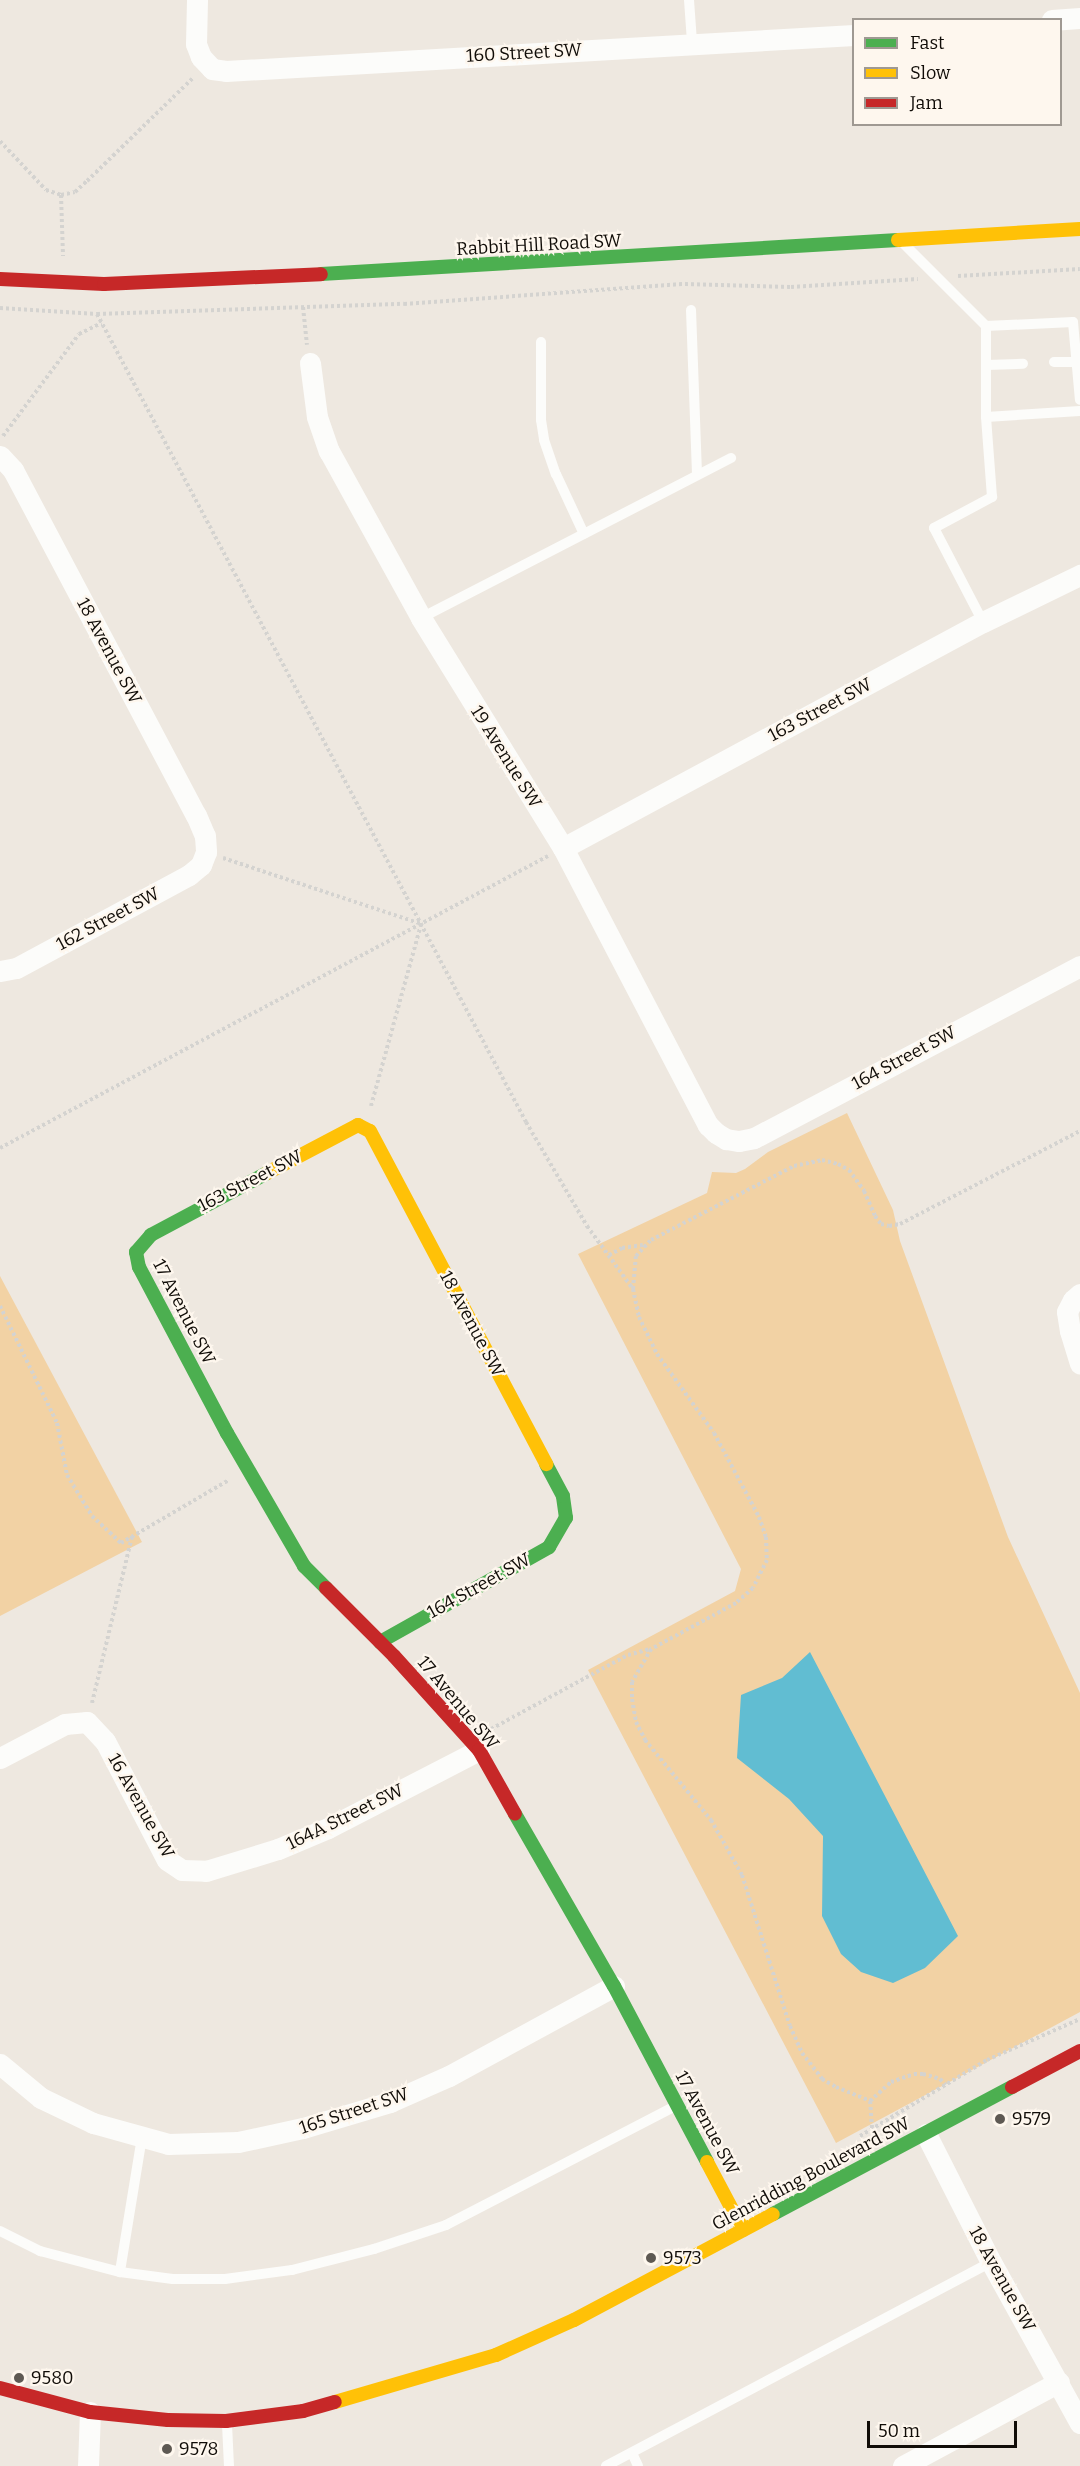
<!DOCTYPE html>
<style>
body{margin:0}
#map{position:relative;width:1080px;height:2466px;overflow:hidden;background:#eee8e0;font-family:Bitter,serif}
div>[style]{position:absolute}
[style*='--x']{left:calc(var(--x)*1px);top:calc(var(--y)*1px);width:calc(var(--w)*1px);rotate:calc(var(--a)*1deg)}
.green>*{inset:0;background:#f2d2a4}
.water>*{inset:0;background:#61bdd2}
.path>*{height:4px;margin-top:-2px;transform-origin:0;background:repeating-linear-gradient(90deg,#d4d3d0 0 3px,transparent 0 6px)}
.lane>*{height:10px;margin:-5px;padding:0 5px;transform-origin:5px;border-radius:5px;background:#fcfcfa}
.street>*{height:21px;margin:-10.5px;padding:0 10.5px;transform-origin:10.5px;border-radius:10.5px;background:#fcfcfa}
.fast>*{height:14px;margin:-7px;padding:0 7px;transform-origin:7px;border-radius:7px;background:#4caf50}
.slow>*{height:14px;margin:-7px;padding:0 7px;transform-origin:7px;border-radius:7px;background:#ffc107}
.jam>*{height:14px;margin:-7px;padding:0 7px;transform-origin:7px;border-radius:7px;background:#c62828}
.dots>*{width:16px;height:16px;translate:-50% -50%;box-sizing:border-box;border:3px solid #fef7ee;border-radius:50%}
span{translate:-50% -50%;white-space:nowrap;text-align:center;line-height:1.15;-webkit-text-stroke:4.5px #fef7ee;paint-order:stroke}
.street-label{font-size:18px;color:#100c07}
.poi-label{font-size:18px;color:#100c07}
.left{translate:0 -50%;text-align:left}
.legend{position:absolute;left:852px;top:18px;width:210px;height:108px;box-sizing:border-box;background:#fef7ee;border:2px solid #9f9992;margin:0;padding:8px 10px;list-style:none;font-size:18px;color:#100c07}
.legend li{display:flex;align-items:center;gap:12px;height:30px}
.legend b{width:30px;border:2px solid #9f9992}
.scale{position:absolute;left:867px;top:2421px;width:150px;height:27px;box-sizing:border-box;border:3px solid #100c07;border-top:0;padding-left:8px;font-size:18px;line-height:21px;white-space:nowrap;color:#100c07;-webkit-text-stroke:4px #fef7ee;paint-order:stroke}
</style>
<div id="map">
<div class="green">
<div style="clip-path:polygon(847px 1113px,893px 1210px,900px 1241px,1008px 1537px,1080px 1693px,1080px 2012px,836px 2143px,588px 1670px,735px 1591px,741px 1569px,578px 1254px,707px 1193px,712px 1172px,736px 1173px,745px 1169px,768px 1152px)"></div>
<div style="clip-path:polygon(0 1276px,142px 1542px,0 1616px)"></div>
</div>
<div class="water">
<div style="clip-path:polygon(810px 1652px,958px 1936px,925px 1968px,893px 1983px,861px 1972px,841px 1954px,822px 1916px,823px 1836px,789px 1799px,737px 1758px,741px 1695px,782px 1678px)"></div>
</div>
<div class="path">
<div style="--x:0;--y:141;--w:67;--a:46.8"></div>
<div style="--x:46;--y:190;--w:16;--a:18"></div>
<div style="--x:61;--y:195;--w:61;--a:88.1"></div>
<div style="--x:61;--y:195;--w:14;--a:-12"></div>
<div style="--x:75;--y:192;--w:16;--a:-43"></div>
<div style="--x:87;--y:181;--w:149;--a:-44.2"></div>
<div style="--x:958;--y:276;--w:122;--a:-3.3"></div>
<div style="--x:303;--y:307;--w:38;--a:84"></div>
<div style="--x:0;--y:308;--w:97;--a:3.5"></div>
<div style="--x:97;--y:314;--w:307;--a:-1.9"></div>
<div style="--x:404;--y:304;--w:282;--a:-4.1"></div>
<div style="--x:685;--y:284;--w:106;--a:1.6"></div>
<div style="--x:791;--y:287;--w:127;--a:-3.6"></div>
<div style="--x:97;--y:314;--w:915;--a:62.03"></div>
<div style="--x:526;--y:1122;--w:121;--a:59.6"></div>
<div style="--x:587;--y:1226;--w:78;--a:53.9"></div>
<div style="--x:633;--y:1289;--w:29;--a:78"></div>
<div style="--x:639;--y:1317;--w:41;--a:64.1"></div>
<div style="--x:657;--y:1354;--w:97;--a:54.2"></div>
<div style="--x:714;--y:1433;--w:95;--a:61.8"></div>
<div style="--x:759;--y:1517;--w:21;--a:71"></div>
<div style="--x:766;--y:1537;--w:23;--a:88"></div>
<div style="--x:767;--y:1560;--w:31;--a:117"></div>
<div style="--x:753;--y:1588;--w:23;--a:139"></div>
<div style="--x:736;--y:1603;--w:97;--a:151.6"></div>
<div style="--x:651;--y:1649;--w:38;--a:120"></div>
<div style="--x:632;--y:1682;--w:17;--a:90"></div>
<div style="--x:632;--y:1699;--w:23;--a:80"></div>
<div style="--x:636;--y:1722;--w:20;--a:63"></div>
<div style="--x:645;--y:1740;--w:104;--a:50.5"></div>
<div style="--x:711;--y:1820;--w:63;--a:60.6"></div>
<div style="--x:742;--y:1875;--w:158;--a:72.4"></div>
<div style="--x:790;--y:2026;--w:30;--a:66"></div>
<div style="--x:802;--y:2053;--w:33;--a:52"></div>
<div style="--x:822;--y:2079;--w:16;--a:30"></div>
<div style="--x:836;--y:2087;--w:37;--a:22"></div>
<div style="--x:3;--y:436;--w:127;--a:-53.3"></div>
<div style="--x:79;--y:334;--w:25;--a:-26"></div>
<div style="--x:223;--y:858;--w:209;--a:18.4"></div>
<div style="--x:371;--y:1106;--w:188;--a:-74.6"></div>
<div style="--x:0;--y:1148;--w:621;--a:-28.05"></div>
<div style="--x:609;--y:1255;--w:15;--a:-28"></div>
<div style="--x:622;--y:1248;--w:21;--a:-8"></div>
<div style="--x:633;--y:1289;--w:33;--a:-85"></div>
<div style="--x:636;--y:1256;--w:22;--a:-47"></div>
<div style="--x:651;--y:1240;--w:161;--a:-27.4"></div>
<div style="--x:794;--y:1166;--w:29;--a:-12"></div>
<div style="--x:822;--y:1160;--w:16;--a:14"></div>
<div style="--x:838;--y:1164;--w:13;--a:29"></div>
<div style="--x:849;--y:1170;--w:26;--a:54"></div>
<div style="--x:864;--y:1191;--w:27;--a:66"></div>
<div style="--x:875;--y:1216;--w:10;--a:53"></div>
<div style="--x:881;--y:1224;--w:8;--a:14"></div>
<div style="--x:889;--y:1226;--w:11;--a:-10"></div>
<div style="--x:900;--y:1224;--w:203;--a:-27.3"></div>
<div style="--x:0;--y:1306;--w:130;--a:64"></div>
<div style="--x:57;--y:1423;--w:53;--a:79.1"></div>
<div style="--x:67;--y:1475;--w:48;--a:58.6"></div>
<div style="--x:92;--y:1516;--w:40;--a:43"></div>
<div style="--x:121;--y:1543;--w:125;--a:-30.3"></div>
<div style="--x:92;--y:1703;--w:172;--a:-76.5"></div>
<div style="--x:491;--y:1729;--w:156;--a:-28.4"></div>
<div style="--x:628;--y:1655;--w:23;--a:-15"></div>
<div style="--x:872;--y:2128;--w:27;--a:-94"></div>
<div style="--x:870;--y:2101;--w:28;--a:-42"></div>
<div style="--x:891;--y:2082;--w:24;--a:-19"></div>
<div style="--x:914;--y:2074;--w:9;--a:0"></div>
<div style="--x:923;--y:2074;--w:18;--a:16"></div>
<div style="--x:940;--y:2079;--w:8;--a:45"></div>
<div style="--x:860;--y:2136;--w:148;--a:-30.9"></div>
<div style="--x:987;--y:2060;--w:102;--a:-23.8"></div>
</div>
<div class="lane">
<div style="--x:689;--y:0;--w:42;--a:85.9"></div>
<div style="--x:904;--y:244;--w:116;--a:45"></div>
<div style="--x:691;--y:310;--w:164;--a:87.9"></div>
<div style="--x:541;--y:342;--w:78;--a:90"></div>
<div style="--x:541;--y:420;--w:20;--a:81"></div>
<div style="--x:544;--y:440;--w:36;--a:71"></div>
<div style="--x:556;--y:474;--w:66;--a:65"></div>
<div style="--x:1054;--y:362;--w:22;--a:0"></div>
<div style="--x:986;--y:365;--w:37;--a:-2"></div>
<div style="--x:986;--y:417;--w:94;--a:-3.7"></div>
<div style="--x:421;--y:618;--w:349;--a:-27.3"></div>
<div style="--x:983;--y:622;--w:106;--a:-117.5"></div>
<div style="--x:934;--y:528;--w:66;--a:-28.1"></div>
<div style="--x:992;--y:497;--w:80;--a:-94.3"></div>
<div style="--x:986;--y:417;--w:91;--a:-90"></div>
<div style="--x:986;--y:326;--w:87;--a:-2.6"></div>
<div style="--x:1073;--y:322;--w:78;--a:84.9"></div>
<div style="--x:142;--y:2137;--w:137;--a:99.3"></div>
<div style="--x:120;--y:2272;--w:53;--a:7.5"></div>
<div style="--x:173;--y:2279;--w:52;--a:0"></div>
<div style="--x:225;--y:2279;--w:68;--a:-7.7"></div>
<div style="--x:292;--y:2270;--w:85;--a:-14.4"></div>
<div style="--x:374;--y:2249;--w:76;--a:-18.4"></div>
<div style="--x:446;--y:2225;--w:259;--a:-27.4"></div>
<div style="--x:0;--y:2231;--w:45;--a:26.6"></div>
<div style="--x:40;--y:2251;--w:83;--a:14.7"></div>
<div style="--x:227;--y:2424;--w:42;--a:87.3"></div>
<div style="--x:632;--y:2453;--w:14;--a:65"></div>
<div style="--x:606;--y:2466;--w:436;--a:-27.9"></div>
</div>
<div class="street">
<div style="--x:197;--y:0;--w:44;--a:91.3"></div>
<div style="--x:196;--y:44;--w:14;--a:69"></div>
<div style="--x:201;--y:57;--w:16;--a:47"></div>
<div style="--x:212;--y:69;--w:14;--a:8"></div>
<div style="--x:226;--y:71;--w:629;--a:-3.28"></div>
<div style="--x:1052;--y:20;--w:28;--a:-4"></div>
<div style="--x:310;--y:363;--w:54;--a:82.6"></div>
<div style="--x:317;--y:417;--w:36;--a:71"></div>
<div style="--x:329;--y:451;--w:191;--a:61.1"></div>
<div style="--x:421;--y:618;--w:270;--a:58.3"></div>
<div style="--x:563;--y:848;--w:313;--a:62.4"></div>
<div style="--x:708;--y:1125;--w:11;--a:45"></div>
<div style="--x:716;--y:1133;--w:12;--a:31"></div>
<div style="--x:726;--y:1139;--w:13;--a:9"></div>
<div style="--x:739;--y:1141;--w:15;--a:-11"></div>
<div style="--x:754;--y:1138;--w:369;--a:-27.8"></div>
<div style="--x:0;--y:456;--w:19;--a:47"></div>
<div style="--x:13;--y:470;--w:391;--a:62.1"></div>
<div style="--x:196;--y:815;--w:23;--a:67"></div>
<div style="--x:205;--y:836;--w:16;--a:86"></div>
<div style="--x:206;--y:852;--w:14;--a:111"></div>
<div style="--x:201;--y:865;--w:16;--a:140"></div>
<div style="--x:189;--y:875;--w:196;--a:151.7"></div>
<div style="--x:16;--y:968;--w:16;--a:169"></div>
<div style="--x:563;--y:848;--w:477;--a:-28.3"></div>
<div style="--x:983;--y:622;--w:108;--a:-25.9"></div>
<div style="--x:1080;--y:1294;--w:9;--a:139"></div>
<div style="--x:1073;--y:1300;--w:13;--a:117"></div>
<div style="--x:1067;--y:1312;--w:19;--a:81"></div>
<div style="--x:1070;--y:1331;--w:34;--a:73"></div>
<div style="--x:0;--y:1758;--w:73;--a:-27.6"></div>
<div style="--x:65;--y:1724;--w:22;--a:-5"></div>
<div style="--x:87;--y:1722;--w:26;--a:47"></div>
<div style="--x:105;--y:1741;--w:134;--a:62.5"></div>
<div style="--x:167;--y:1860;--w:18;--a:34"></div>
<div style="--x:182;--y:1870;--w:24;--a:2"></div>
<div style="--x:206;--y:1871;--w:75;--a:-17"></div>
<div style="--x:278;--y:1849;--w:54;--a:-22.8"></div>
<div style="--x:328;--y:1828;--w:170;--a:-27.3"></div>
<div style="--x:0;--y:2064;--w:53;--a:39.7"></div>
<div style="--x:41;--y:2098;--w:58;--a:25.7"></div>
<div style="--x:93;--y:2123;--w:78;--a:15.6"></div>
<div style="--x:168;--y:2144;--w:70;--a:-1.6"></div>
<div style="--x:238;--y:2142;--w:66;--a:-12.2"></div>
<div style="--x:303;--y:2128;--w:91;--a:-16.6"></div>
<div style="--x:390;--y:2102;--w:64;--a:-23.8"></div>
<div style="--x:449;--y:2076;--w:188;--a:-28.6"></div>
<div style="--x:926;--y:2134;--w:144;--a:63.1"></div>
<div style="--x:991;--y:2262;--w:184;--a:61.1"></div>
<div style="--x:88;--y:2466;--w:54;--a:-87.9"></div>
<div style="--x:903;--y:2466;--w:177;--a:-28.3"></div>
</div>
<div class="fast">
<div style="--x:321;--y:274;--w:578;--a:-3.37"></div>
<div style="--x:267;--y:1173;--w:132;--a:151.9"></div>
<div style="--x:151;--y:1235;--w:23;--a:131"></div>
<div style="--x:136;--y:1252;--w:15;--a:79"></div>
<div style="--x:139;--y:1267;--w:188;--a:62.1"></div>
<div style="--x:227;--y:1433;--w:154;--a:59.9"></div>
<div style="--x:304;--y:1566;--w:31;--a:45"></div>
<div style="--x:380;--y:1642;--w:194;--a:-29.3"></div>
<div style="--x:549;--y:1547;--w:34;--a:-60"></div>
<div style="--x:566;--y:1518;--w:22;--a:-98"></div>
<div style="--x:563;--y:1496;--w:36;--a:-118"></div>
<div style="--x:515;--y:1814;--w:198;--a:60.1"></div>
<div style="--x:614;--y:1986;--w:199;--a:62.1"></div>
<div style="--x:773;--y:2214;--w:271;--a:-28"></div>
</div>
<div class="slow">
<div style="--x:898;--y:240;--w:182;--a:-3.5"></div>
<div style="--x:267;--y:1173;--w:103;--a:-27.8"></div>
<div style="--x:358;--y:1125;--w:13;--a:27"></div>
<div style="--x:370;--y:1131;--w:377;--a:62.1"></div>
<div style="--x:707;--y:2162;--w:77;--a:62.1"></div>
<div style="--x:335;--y:2402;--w:168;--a:-16.3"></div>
<div style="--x:496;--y:2355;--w:85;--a:-24.2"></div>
<div style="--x:574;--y:2320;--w:225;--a:-28"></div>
</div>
<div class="jam">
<div style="--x:0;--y:279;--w:104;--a:2.8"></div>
<div style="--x:104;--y:284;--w:217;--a:-2.6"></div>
<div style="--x:326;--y:1588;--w:96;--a:45"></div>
<div style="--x:394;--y:1656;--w:127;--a:47.9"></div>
<div style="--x:479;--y:1750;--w:73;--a:60.6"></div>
<div style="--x:1012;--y:2087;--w:77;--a:-27.9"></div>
<div style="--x:0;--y:2388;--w:93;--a:14.9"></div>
<div style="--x:90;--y:2412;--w:78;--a:5.9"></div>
<div style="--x:168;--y:2420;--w:58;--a:1"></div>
<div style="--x:226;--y:2421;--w:78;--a:-7.4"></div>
<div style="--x:303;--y:2411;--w:33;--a:-16"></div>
</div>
<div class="dots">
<div style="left:1000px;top:2119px;background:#5e5953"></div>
<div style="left:651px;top:2258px;background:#5e5953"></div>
<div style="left:19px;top:2378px;background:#5e5953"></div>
<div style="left:167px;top:2449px;background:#5e5953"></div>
</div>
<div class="street-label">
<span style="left:524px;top:53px;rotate:-3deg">160 Street SW</span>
<span style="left:539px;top:245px;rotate:-3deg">Rabbit Hill Road SW</span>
<span style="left:109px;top:651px;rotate:62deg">18 Avenue SW</span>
<span style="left:820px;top:710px;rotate:-28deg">163 Street SW</span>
<span style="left:506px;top:757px;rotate:58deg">19 Avenue SW</span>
<span style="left:108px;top:919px;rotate:-28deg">162 Street SW</span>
<span style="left:904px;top:1058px;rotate:-28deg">164 Street SW</span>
<span style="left:250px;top:1181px;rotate:-27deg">163 Street SW</span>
<span style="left:184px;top:1312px;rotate:63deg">17 Avenue SW</span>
<span style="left:472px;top:1324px;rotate:62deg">18 Avenue SW</span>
<span style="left:479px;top:1586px;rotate:-29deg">164 Street SW</span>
<span style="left:458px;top:1703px;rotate:50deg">17 Avenue SW</span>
<span style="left:141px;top:1806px;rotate:61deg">16 Avenue SW</span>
<span style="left:345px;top:1817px;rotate:-26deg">164A Street SW</span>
<span style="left:354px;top:2111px;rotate:-18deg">165 Street SW</span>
<span style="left:707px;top:2123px;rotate:62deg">17 Avenue SW</span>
<span style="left:811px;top:2174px;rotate:-28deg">Glenridding Boulevard SW</span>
<span style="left:1002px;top:2279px;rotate:61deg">18 Avenue SW</span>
</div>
<div class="poi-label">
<span class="left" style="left:1012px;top:2119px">9579</span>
<span class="left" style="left:663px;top:2258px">9573</span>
<span class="left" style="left:31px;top:2378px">9580</span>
<span class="left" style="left:179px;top:2449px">9578</span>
</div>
<ul class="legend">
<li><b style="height:8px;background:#4caf50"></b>Fast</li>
<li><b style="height:8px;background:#ffc107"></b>Slow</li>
<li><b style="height:8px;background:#c62828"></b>Jam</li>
</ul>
<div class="scale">50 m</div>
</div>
